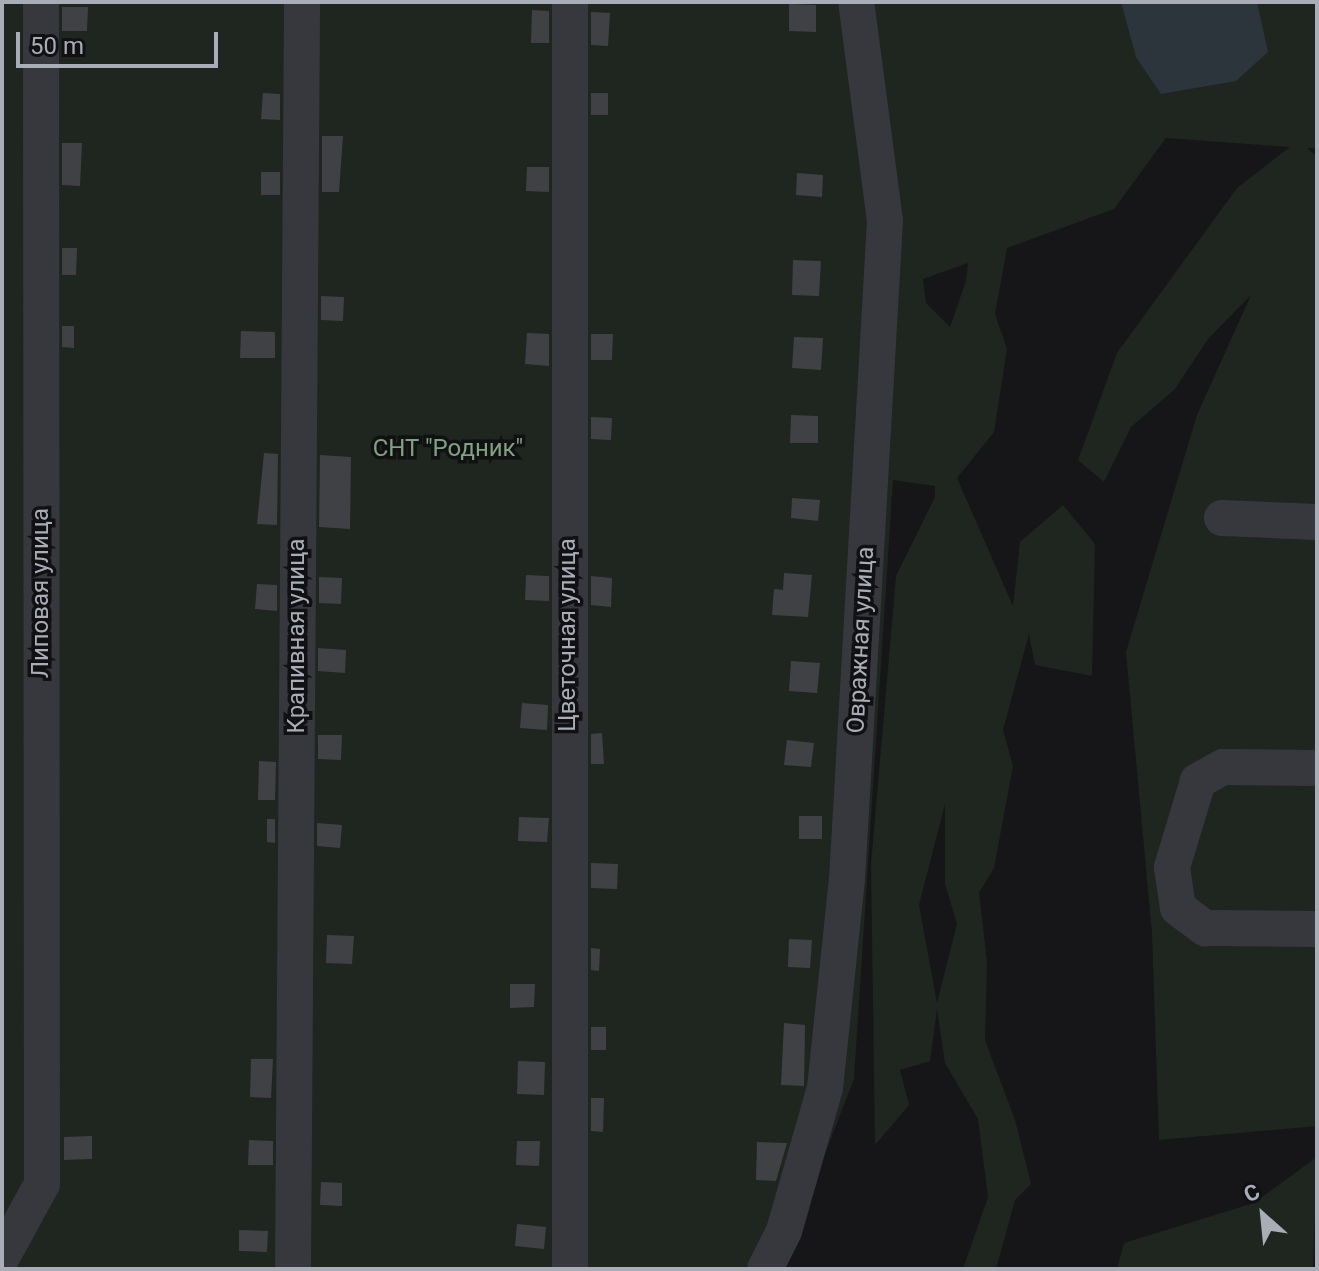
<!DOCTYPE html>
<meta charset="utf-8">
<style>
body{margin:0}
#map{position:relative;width:1319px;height:1271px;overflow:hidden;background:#161618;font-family:Roboto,sans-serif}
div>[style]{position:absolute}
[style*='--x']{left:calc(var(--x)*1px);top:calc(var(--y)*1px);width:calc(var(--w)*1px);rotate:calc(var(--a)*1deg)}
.green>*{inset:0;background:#1e261f}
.water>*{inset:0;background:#2c353c}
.building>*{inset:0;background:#404145}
.minor>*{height:36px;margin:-18px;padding:0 18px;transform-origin:18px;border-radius:18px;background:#37383d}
span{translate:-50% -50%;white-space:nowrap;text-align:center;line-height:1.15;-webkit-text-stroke:7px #111113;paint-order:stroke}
.park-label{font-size:24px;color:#7fa381}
.street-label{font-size:24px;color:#a8adb8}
.frame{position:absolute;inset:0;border:4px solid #a8adb8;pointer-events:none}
.north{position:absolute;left:1223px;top:1175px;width:80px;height:80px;-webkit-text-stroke:6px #111113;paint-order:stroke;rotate:333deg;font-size:22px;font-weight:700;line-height:32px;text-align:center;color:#a8adb8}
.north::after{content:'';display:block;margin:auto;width:28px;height:36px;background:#a8adb8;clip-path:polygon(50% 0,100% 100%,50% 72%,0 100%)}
.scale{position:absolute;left:16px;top:32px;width:202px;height:36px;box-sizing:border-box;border:4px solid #a8adb8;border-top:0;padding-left:10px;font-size:24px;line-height:28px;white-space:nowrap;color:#a8adb8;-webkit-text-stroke:6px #111113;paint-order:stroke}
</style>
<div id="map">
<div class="green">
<div style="clip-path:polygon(evenodd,2px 2px,1317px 2px,1317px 148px,1307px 148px,1315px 155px,1317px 151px,1317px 1126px,1159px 1140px,1152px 933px,1126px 652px,1197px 415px,1251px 295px,1208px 339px,1175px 389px,1131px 427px,1104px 482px,1078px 460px,1117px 353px,1237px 188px,1290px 147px,1166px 138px,1114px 209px,1007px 248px,995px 314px,1007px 349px,994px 432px,957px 478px,1013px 606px,1020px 542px,1063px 505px,1095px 544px,1092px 676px,1035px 665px,1029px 634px,1003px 730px,1013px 766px,994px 868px,979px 893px,987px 962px,985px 1040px,1015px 1120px,1031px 1184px,1015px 1200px,996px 1269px,963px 1269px,988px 1197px,978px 1119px,945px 1063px,937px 1009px,930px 1061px,900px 1070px,909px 1105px,875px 1145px,871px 864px,896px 576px,935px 497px,935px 486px,893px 480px,854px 1079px,780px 1269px,2px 1269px,2px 2px,968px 263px,966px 281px,950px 327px,926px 303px,923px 279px,968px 263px,2px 2px,945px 804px,945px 884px,957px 924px,937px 1003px,919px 905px,945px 804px)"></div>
<div style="clip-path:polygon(1317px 1157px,1313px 1269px,1117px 1269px,1124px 1243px,1254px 1203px)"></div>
</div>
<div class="water">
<div style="clip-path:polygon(1121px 2px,1257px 2px,1268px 52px,1236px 81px,1161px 94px,1136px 57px)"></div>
</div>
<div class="building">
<div style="clip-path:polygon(789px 4px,816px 5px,816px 32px,789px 31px)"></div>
<div style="clip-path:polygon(62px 7px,88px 7px,87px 31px,62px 31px)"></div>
<div style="clip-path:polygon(532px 10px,549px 11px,549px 43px,531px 43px)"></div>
<div style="clip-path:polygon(591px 12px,610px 13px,608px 46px,591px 45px)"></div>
<div style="clip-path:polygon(263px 93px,280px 94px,280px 120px,261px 119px)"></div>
<div style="clip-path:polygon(591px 93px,608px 93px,608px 115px,591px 115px)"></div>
<div style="clip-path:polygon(322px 136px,343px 136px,339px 192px,322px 192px)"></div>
<div style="clip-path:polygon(62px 143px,82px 143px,80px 186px,62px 185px)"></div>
<div style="clip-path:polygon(527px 167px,549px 167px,549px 192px,526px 191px)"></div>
<div style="clip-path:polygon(261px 172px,280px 172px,280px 195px,261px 195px)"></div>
<div style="clip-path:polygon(797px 173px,823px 175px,822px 197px,796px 195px)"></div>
<div style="clip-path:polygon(62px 248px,77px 248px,76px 275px,62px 275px)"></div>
<div style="clip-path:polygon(793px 260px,821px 261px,819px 296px,792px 295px)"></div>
<div style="clip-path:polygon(321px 296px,344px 297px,343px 321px,321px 320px)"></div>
<div style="clip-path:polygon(62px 326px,74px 326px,74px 348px,62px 347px)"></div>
<div style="clip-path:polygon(241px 331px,275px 332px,275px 358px,240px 358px)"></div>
<div style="clip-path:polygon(527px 333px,549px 334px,549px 366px,525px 364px)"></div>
<div style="clip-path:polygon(591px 334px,613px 334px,612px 360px,591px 360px)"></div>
<div style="clip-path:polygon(794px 337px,823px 338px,821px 370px,792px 368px)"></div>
<div style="clip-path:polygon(791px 415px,818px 416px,818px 443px,790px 443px)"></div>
<div style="clip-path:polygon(591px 417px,612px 418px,611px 440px,591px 439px)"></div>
<div style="clip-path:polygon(264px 453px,278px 454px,277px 525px,257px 524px)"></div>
<div style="clip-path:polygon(320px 455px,351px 457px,350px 529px,319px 527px)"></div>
<div style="clip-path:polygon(792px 498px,820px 500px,818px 521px,791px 518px)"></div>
<div style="clip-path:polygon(784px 573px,812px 575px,808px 617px,772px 615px,774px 589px,783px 590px)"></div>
<div style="clip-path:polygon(526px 575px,549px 576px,549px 601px,525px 600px)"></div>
<div style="clip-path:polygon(591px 576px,612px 578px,611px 607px,591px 605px)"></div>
<div style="clip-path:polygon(319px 577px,342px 578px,341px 604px,319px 603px)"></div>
<div style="clip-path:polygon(257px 584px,277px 585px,277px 611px,255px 609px)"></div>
<div style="clip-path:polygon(318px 648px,346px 650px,345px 673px,318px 671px)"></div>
<div style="clip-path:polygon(791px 661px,820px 663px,817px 693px,789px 691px)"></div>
<div style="clip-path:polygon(522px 703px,548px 705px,547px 730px,520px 728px)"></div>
<div style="clip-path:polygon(602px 733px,604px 764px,591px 764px,591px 734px)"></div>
<div style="clip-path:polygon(318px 735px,342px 735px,341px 760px,318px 759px)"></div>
<div style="clip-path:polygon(787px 740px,814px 743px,811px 767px,784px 765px)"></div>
<div style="clip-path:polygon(259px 761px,276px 762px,275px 800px,258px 800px)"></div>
<div style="clip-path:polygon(799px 816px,822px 816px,822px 839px,799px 839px)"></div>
<div style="clip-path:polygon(519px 817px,549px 818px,547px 842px,518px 841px)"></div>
<div style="clip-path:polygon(267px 819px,275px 819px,275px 843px,267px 842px)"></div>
<div style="clip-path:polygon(317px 823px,342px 825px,340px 848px,317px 846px)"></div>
<div style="clip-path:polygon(591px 863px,618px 864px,617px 889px,591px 888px)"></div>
<div style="clip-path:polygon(327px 935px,354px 936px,352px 964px,326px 963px)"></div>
<div style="clip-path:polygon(789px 939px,812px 940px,810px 968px,788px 967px)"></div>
<div style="clip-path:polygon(591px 948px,600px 949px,599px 971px,591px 970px)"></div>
<div style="clip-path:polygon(510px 984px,535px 984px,534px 1007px,510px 1008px)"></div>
<div style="clip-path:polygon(784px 1023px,805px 1025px,804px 1086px,781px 1085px)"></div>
<div style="clip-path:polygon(591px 1027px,606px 1027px,606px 1050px,591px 1050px)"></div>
<div style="clip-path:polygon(251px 1059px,273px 1059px,271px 1098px,250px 1097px)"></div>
<div style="clip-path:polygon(518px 1061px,545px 1062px,544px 1095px,517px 1094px)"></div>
<div style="clip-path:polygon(591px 1098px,604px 1098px,603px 1132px,591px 1131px)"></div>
<div style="clip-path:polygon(92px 1136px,92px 1159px,64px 1160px,64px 1137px)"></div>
<div style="clip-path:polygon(249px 1140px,273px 1141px,273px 1165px,248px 1165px)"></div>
<div style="clip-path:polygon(517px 1141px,540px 1141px,539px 1166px,516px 1165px)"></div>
<div style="clip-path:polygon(757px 1142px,787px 1143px,776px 1181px,756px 1180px)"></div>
<div style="clip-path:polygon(321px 1182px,342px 1183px,342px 1206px,320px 1205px)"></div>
<div style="clip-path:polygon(517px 1224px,546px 1227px,544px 1249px,515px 1246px)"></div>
<div style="clip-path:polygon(239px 1230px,268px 1231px,267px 1252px,239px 1251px)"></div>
</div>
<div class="minor">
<div style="--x:570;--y:2;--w:1267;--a:90"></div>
<div style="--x:1222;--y:518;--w:95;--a:2.4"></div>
<div style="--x:1317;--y:768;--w:94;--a:-179.4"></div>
<div style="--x:1223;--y:767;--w:29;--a:151"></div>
<div style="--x:1198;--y:781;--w:90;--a:106.8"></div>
<div style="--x:1172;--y:867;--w:41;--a:81.7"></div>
<div style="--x:1178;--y:908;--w:34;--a:37"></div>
<div style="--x:1205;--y:928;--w:112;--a:0.5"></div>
<div style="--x:2;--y:1257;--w:83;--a:-61.3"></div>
<div style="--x:42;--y:1184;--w:1182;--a:-90.05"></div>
<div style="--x:293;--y:1269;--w:1267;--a:-89.59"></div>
<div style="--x:765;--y:1269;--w:42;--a:-63.4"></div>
<div style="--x:784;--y:1231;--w:149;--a:-74"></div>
<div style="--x:825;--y:1088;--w:209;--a:-84"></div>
<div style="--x:847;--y:880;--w:660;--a:-86.7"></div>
<div style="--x:885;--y:221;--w:221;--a:-97.5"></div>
</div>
<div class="park-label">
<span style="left:448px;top:449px">СНТ "Родник"</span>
</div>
<div class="street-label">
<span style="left:41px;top:593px;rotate:-90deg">Липовая улица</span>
<span style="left:568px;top:635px;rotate:-90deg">Цветочная улица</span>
<span style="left:297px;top:636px;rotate:-90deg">Крапивная улица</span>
<span style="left:861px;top:640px;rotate:-87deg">Овражная улица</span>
</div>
<div class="frame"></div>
<div class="north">С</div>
<div class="scale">50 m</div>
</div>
